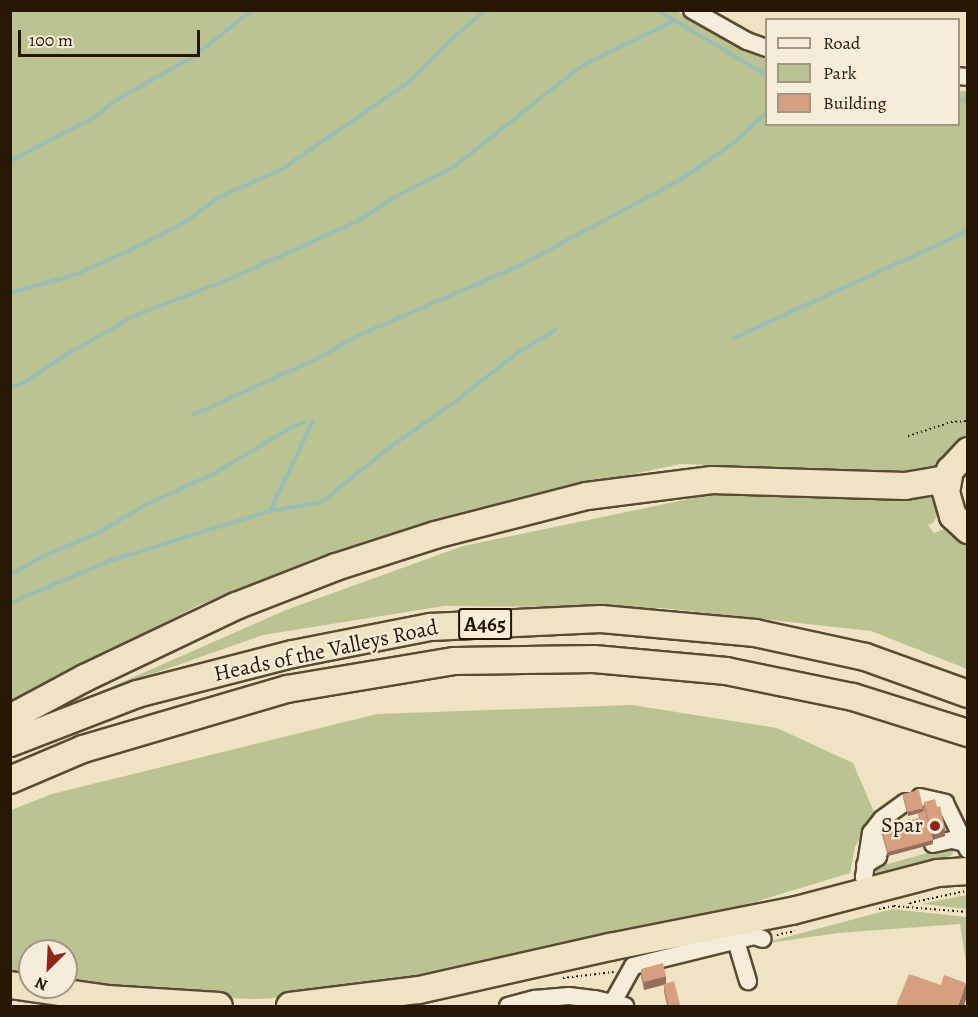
<!DOCTYPE html>
<style>
body{margin:0}
#map{position:relative;width:978px;height:1017px;overflow:hidden;background:#efe3c4;font-family:Alegreya,serif}
div>[style]{position:absolute}
[style*='--x']{left:calc(var(--x)*1px);top:calc(var(--y)*1px);width:calc(var(--w)*1px);rotate:calc(var(--a)*1deg)}
.green>*{inset:0;background:#bcc392}
.stream>*{height:4px;margin:-2px;padding:0 2px;transform-origin:2px;border-radius:2px;background:#9abeb5}
.path>*{height:2px;margin-top:-1px;transform-origin:0;background:repeating-linear-gradient(90deg,#271702 0 1.5px,transparent 0 4.5px)}
.roads{filter:drop-shadow(2px 0 #594a32) drop-shadow(-2px 0 #594a32) drop-shadow(0 2px #594a32) drop-shadow(0 -2px #594a32)}
.minor>*{height:16px;margin:-8px;padding:0 8px;transform-origin:8px;border-radius:8px;background:#f5edd9}
.highway>*{height:26px;margin:-13px;padding:0 13px;transform-origin:13px;border-radius:13px;background:#efe3c4}
.wall>*{inset:0;background:#b7896e}
.shaded-wall>*{inset:0;background:#956f5a}
.building>*{inset:0;background:#d59f80}
.dots>*{width:16px;height:16px;translate:-50% -50%;box-sizing:border-box;border:3px solid #f5edd9;border-radius:50%}
span{translate:-50% -50%;white-space:nowrap;text-align:center;line-height:1.15;-webkit-text-stroke:4.5px #f5edd9;paint-order:stroke}
.shield-label span{padding:2px 4px;background:#f5edd9;border:2px solid;border-radius:4px;-webkit-text-stroke-width:0}
.shield-label{font-size:21px;color:#271702;font-weight:700}
.street-label{font-size:22px;color:#271702}
.poi-label{font-size:22px;color:#271702}
.right{translate:-100% -50%;text-align:right}
.frame{position:absolute;inset:0;border:12px solid #271702;pointer-events:none}
.legend{position:absolute;left:765px;top:18px;width:195px;height:108px;box-sizing:border-box;background:#f5edd9;border:2px solid #a39783;margin:0;padding:8px 10px;list-style:none;font-size:18px;color:#271702}
.legend li{display:flex;align-items:center;gap:12px;height:30px}
.legend b{width:30px;border:2px solid #a39783}
.north{position:absolute;left:18px;top:939px;width:60px;height:60px;box-sizing:border-box;background:#f5edd9;border:2px solid #a39783;border-radius:50%;rotate:204deg;font-size:16px;font-weight:700;line-height:24px;text-align:center;color:#271702}
.north::after{content:'';display:block;margin:auto;width:21px;height:27px;background:#8f2418;clip-path:polygon(50% 0,100% 100%,50% 72%,0 100%)}
.scale{position:absolute;left:18px;top:30px;width:182px;height:27px;box-sizing:border-box;border:3px solid #271702;border-top:0;padding-left:8px;font-size:18px;line-height:21px;white-space:nowrap;color:#271702;-webkit-text-stroke:4px #f5edd9;paint-order:stroke}
</style>
<div id="map">
<div class="green">
<div style="clip-path:polygon(11px 11px,676px 11px,766px 59px,766px 124px,958px 124px,959px 91px,967px 91px,967px 440px,933px 471px,917px 474px,890px 471px,680px 464px,555px 491px,318px 557px,197px 606px,11px 704px)"></div>
<div style="clip-path:polygon(727px 491px,936px 491px,939px 512px,933px 523px,928px 525px,934px 533px,944px 529px,951px 531px,967px 545px,967px 669px,871px 631px,662px 608px,444px 606px,263px 635px,95px 694px,286px 610px,463px 546px)"></div>
<div style="clip-path:polygon(632px 705px,777px 728px,853px 763px,874px 812px,855px 847px,850px 873px,755px 902px,589px 945px,337px 994px,257px 999px,143px 995px,66px 986px,66px 951px,30px 951px,30px 982px,11px 980px,11px 810px,52px 794px,377px 714px)"></div>
<div style="clip-path:polygon(953px 846px,956px 848px,951px 856px,884px 873px,878px 874px,873px 870px,873px 868px)"></div>
<div style="clip-path:polygon(967px 895px,967px 909px,922px 904px,941px 900px)"></div>
<div style="clip-path:polygon(892px 909px,967px 917px,967px 970px,960px 924px,838px 933px,756px 945px)"></div>
</div>
<div class="stream">
<div style="--x:657;--y:10;--w:127;--a:30.8"></div>
<div style="--x:958;--y:99;--w:10;--a:6"></div>
<div style="--x:10;--y:161;--w:93;--a:-27.4"></div>
<div style="--x:93;--y:118;--w:31;--a:-37"></div>
<div style="--x:118;--y:99;--w:87;--a:-29.5"></div>
<div style="--x:194;--y:56;--w:74;--a:-38.4"></div>
<div style="--x:10;--y:293;--w:66;--a:-15.7"></div>
<div style="--x:74;--y:275;--w:69;--a:-24"></div>
<div style="--x:137;--y:247;--w:52;--a:-27.6"></div>
<div style="--x:183;--y:223;--w:45;--a:-35.1"></div>
<div style="--x:220;--y:197;--w:70;--a:-24.4"></div>
<div style="--x:284;--y:168;--w:153;--a:-34.6"></div>
<div style="--x:410;--y:81;--w:65;--a:-45"></div>
<div style="--x:456;--y:35;--w:40;--a:-39"></div>
<div style="--x:734;--y:338;--w:257;--a:-24.6"></div>
<div style="--x:10;--y:388;--w:18;--a:-22"></div>
<div style="--x:27;--y:381;--w:45;--a:-34"></div>
<div style="--x:64;--y:356;--w:83;--a:-29.7"></div>
<div style="--x:136;--y:315;--w:101;--a:-21"></div>
<div style="--x:230;--y:279;--w:141;--a:-24.4"></div>
<div style="--x:358;--y:221;--w:42;--a:-33.3"></div>
<div style="--x:393;--y:198;--w:66;--a:-27"></div>
<div style="--x:452;--y:168;--w:167;--a:-38.2"></div>
<div style="--x:583;--y:65;--w:101;--a:-25.8"></div>
<div style="--x:193;--y:415;--w:141;--a:-24.4"></div>
<div style="--x:321;--y:357;--w:42;--a:-30.3"></div>
<div style="--x:357;--y:336;--w:179;--a:-23.4"></div>
<div style="--x:521;--y:265;--w:184;--a:-28.2"></div>
<div style="--x:683;--y:178;--w:63;--a:-34.7"></div>
<div style="--x:735;--y:142;--w:42;--a:-43.1"></div>
<div style="--x:270;--y:511;--w:100;--a:-64.5"></div>
<div style="--x:10;--y:575;--w:34;--a:-30"></div>
<div style="--x:40;--y:558;--w:65;--a:-23.4"></div>
<div style="--x:100;--y:532;--w:52;--a:-31"></div>
<div style="--x:145;--y:505;--w:75;--a:-24.5"></div>
<div style="--x:213;--y:474;--w:92;--a:-30.7"></div>
<div style="--x:292;--y:427;--w:14;--a:-21"></div>
<div style="--x:10;--y:603;--w:108;--a:-23"></div>
<div style="--x:109;--y:561;--w:169;--a:-17.3"></div>
<div style="--x:270;--y:511;--w:53;--a:-9.8"></div>
<div style="--x:322;--y:502;--w:84;--a:-39.2"></div>
<div style="--x:387;--y:449;--w:79;--a:-34.7"></div>
<div style="--x:452;--y:404;--w:81;--a:-38"></div>
<div style="--x:516;--y:354;--w:46;--a:-31.6"></div>
</div>
<div class="path">
<div style="--x:908;--y:436;--w:45;--a:-18"></div>
<div style="--x:951;--y:422;--w:17;--a:-3"></div>
<div style="--x:907;--y:908;--w:6;--a:-59"></div>
<div style="--x:910;--y:903;--w:57;--a:-12.1"></div>
<div style="--x:879;--y:909;--w:15;--a:-11"></div>
<div style="--x:894;--y:906;--w:74;--a:4.6"></div>
<div style="--x:777;--y:935;--w:18;--a:-13"></div>
<div style="--x:563;--y:978;--w:51;--a:-6.7"></div>
</div>
<div class="roads">
<div class="minor">
<div style="--x:692;--y:10;--w:63;--a:29.4"></div>
<div style="--x:747;--y:41;--w:20;--a:20"></div>
<div style="--x:958;--y:76;--w:10;--a:6"></div>
<div style="--x:920;--y:797;--w:26;--a:13"></div>
<div style="--x:945;--y:803;--w:52;--a:63.9"></div>
<div style="--x:933;--y:844;--w:19;--a:-12"></div>
<div style="--x:952;--y:840;--w:9;--a:13"></div>
<div style="--x:865;--y:865;--w:15;--a:-32"></div>
<div style="--x:878;--y:857;--w:21;--a:-79"></div>
<div style="--x:868;--y:890;--w:14;--a:-107"></div>
<div style="--x:864;--y:877;--w:45;--a:-81"></div>
<div style="--x:871;--y:833;--w:18;--a:-52"></div>
<div style="--x:882;--y:819;--w:29;--a:-36"></div>
<div style="--x:736;--y:941;--w:42;--a:73.3"></div>
<div style="--x:613;--y:1002;--w:41;--a:-60.9"></div>
<div style="--x:633;--y:966;--w:125;--a:-13.9"></div>
<div style="--x:754;--y:936;--w:9;--a:18"></div>
<div style="--x:508;--y:1006;--w:28;--a:-15"></div>
<div style="--x:535;--y:999;--w:34;--a:-5"></div>
<div style="--x:569;--y:996;--w:26;--a:7"></div>
<div style="--x:595;--y:999;--w:31;--a:13"></div>
</div>
<div class="highway">
<div style="--x:968;--y:451;--w:26;--a:133"></div>
<div style="--x:950;--y:470;--w:22;--a:100"></div>
<div style="--x:946;--y:492;--w:25;--a:74"></div>
<div style="--x:953;--y:516;--w:21;--a:43"></div>
<div style="--x:10;--y:718;--w:85;--a:-28.1"></div>
<div style="--x:85;--y:678;--w:167;--a:-25.5"></div>
<div style="--x:236;--y:606;--w:107;--a:-21.3"></div>
<div style="--x:336;--y:567;--w:104;--a:-17.9"></div>
<div style="--x:435;--y:535;--w:157;--a:-14.4"></div>
<div style="--x:587;--y:496;--w:126;--a:-7.3"></div>
<div style="--x:712;--y:480;--w:193;--a:1.8"></div>
<div style="--x:905;--y:486;--w:43;--a:-9.5"></div>
<div style="--x:10;--y:743;--w:136;--a:-21.1"></div>
<div style="--x:137;--y:694;--w:161;--a:-14.4"></div>
<div style="--x:293;--y:654;--w:141;--a:-11.1"></div>
<div style="--x:431;--y:627;--w:170;--a:-2.7"></div>
<div style="--x:601;--y:619;--w:155;--a:5.2"></div>
<div style="--x:755;--y:633;--w:113;--a:12.3"></div>
<div style="--x:865;--y:657;--w:109;--a:19.8"></div>
<div style="--x:10;--y:780;--w:79;--a:-23"></div>
<div style="--x:83;--y:749;--w:213;--a:-16.4"></div>
<div style="--x:287;--y:689;--w:170;--a:-9.5"></div>
<div style="--x:455;--y:661;--w:139;--a:-0.8"></div>
<div style="--x:594;--y:659;--w:133;--a:5.2"></div>
<div style="--x:726;--y:671;--w:130;--a:11.6"></div>
<div style="--x:853;--y:697;--w:121;--a:17.4"></div>
<div style="--x:10;--y:985;--w:98;--a:8.2"></div>
<div style="--x:107;--y:999;--w:112;--a:3.6"></div>
<div style="--x:290;--y:1006;--w:130;--a:-7.1"></div>
<div style="--x:419;--y:990;--w:196;--a:-12.7"></div>
<div style="--x:610;--y:947;--w:186;--a:-11.2"></div>
<div style="--x:792;--y:911;--w:151;--a:-14.6"></div>
<div style="--x:938;--y:873;--w:30;--a:-4"></div>
</div>
</div>
<div class="wall">
<div style="clip-path:polygon(903px 794px,923px 811px,924px 802px,945px 836px,933px 840px,933px 844px,888px 856px,881px 832px,881px 828px,919px 818px,918px 813px,908px 816px,903px 798px)"></div>
<div style="clip-path:polygon(641px 969px,666px 983px,680px 1006px,667px 1006px,664px 992px,664px 985px,644px 990px,641px 977px)"></div>
</div>
<div class="shaded-wall">
<div style="clip-path:polygon(923px 808px,923px 812px,908px 816px,908px 812px)"></div>
<div style="clip-path:polygon(945px 828px,945px 836px,932px 840px,932px 832px)"></div>
<div style="clip-path:polygon(933px 840px,933px 844px,888px 856px,888px 852px)"></div>
<div style="clip-path:polygon(666px 976px,666px 984px,644px 990px,644px 982px)"></div>
<div style="clip-path:polygon(966px 983px,966px 999px,964px 1006px,958px 1006px)"></div>
</div>
<div class="building">
<div style="clip-path:polygon(919px 790px,923px 808px,908px 812px,903px 794px)"></div>
<div style="clip-path:polygon(935px 799px,937px 807px,940px 806px,945px 828px,932px 832px,924px 802px)"></div>
<div style="clip-path:polygon(925px 811px,933px 840px,888px 852px,881px 828px,920px 818px,918px 813px)"></div>
<div style="clip-path:polygon(663px 963px,666px 976px,644px 982px,641px 969px)"></div>
<div style="clip-path:polygon(909px 974px,941px 985px,944px 975px,966px 983px,958px 1006px,896px 1006px)"></div>
<div style="clip-path:polygon(674px 981px,680px 1004px,669px 1006px,664px 984px)"></div>
</div>
<div class="dots">
<div style="left:935px;top:826px;background:#8f2418"></div>
</div>
<div class="shield-label">
<span style="left:485px;top:624px">A465</span>
</div>
<div class="street-label">
<span style="left:326px;top:651px;rotate:-12deg">Heads of the Valleys Road</span>
</div>
<div class="poi-label">
<span class="right" style="left:923px;top:826px">Spar</span>
</div>
<div class="frame"></div>
<ul class="legend">
<li><b style="height:8px;background:#f5edd9"></b>Road</li>
<li><b style="height:16px;background:#bcc392"></b>Park</li>
<li><b style="height:16px;background:#d59f80"></b>Building</li>
</ul>
<div class="north">N</div>
<div class="scale">100 m</div>
</div>
